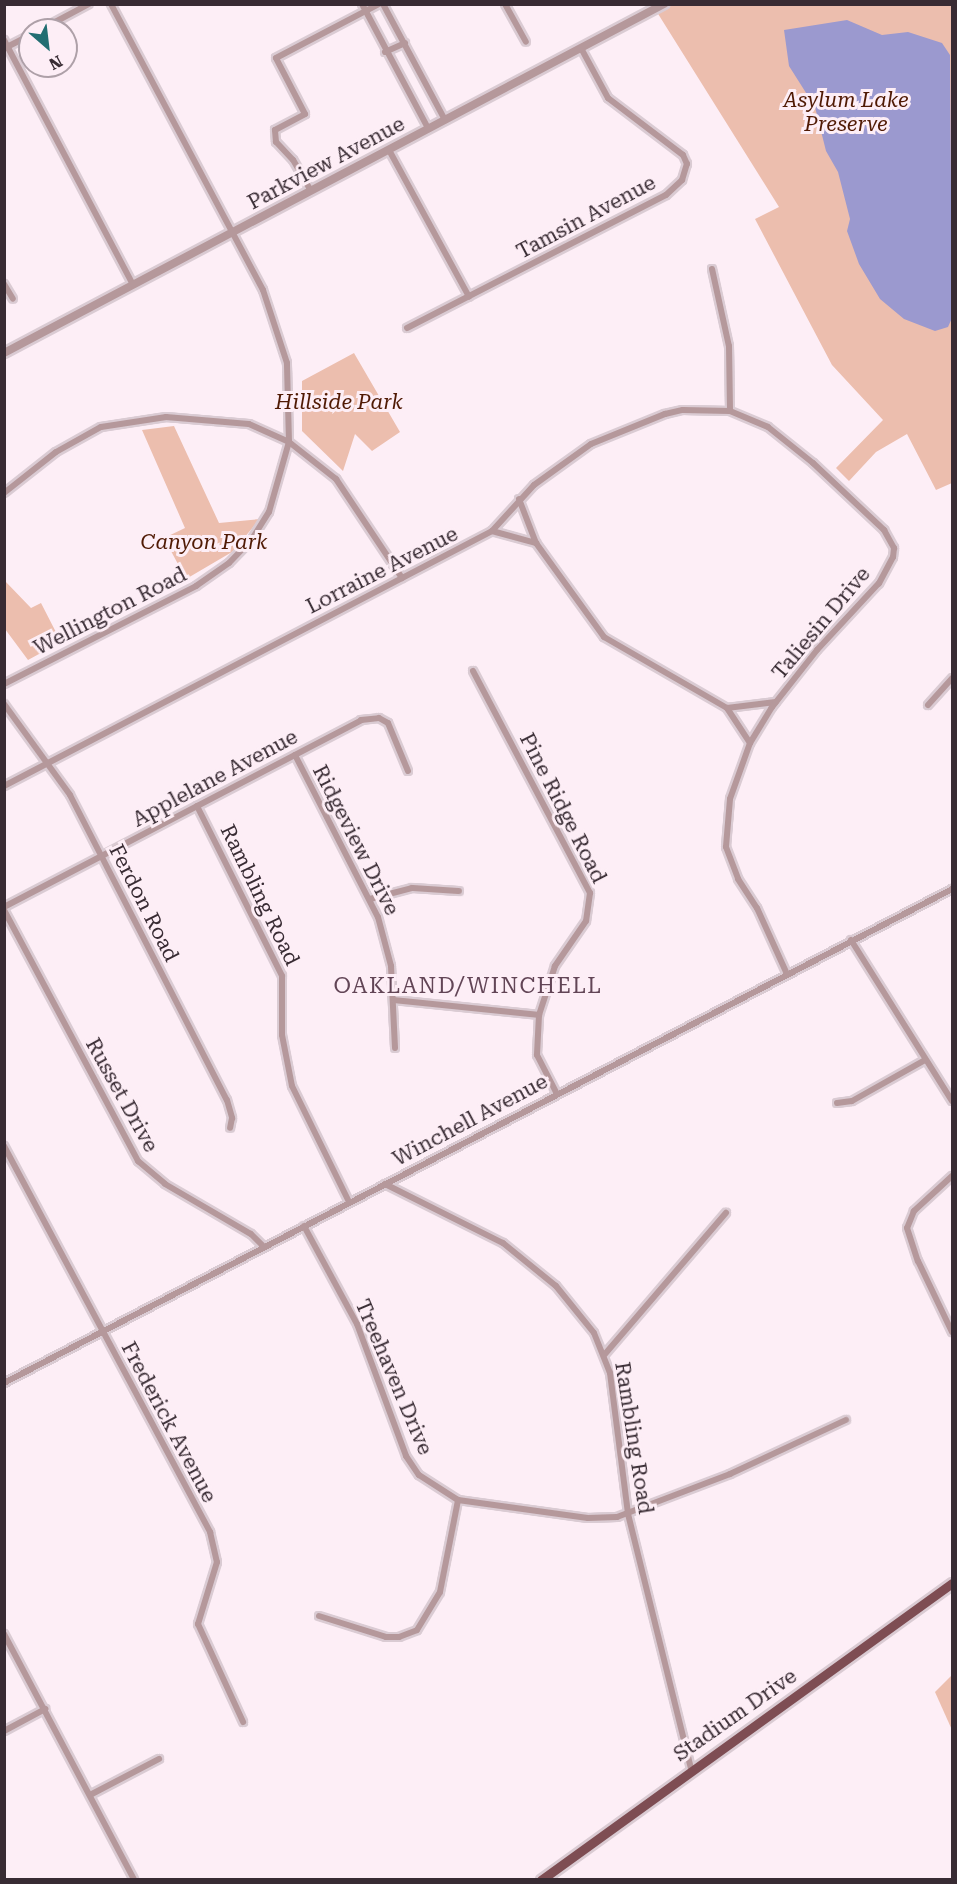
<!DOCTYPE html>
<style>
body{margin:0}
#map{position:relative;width:957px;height:1884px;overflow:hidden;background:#fdeef6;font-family:"Roboto Serif",serif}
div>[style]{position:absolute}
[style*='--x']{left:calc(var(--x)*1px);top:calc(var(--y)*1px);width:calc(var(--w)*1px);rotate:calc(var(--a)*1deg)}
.green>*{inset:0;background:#ecbeae}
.water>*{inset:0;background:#9b99cf}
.roads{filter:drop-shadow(2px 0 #dacbd3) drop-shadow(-2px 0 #dacbd3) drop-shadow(0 2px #dacbd3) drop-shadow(0 -2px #dacbd3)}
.minor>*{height:6px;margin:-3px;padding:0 3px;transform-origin:3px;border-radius:3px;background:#b5989b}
.tertiary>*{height:8px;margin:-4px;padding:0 4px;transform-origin:4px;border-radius:4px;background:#b5989b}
.primary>*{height:9px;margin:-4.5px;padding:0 4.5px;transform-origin:4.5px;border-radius:4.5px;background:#7e4d53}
span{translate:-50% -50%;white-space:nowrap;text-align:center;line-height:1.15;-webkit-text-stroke:6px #fdeef6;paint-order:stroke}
.park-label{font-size:21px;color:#501a04;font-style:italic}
.street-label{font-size:21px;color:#382b33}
.neighbourhood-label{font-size:22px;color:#624556;letter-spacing:1.5px}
.frame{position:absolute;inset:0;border:6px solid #382b33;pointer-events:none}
.north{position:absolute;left:18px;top:18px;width:60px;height:60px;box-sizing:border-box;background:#fdeef6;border:2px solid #aea0a8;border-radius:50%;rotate:152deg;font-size:16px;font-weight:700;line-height:24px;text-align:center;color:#382b33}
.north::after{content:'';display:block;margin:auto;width:21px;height:27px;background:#226e72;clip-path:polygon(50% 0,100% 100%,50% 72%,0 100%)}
</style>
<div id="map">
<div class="green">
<div style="clip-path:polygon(664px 4px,952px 5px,952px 483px,936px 490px,907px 434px,876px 452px,849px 481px,836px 468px,883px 420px,832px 365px,755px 219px,779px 207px,655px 9px)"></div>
<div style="clip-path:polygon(354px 353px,400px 432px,372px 451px,355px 434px,343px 471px,302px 431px,302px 381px)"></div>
<div style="clip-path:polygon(174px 426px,219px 523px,260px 519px,232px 552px,186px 579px,164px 538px,185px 528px,142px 430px)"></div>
<div style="clip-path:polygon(5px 581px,31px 608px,41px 603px,61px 642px,28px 660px,5px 629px)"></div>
<div style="clip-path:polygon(952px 1675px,952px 1730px,935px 1692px)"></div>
</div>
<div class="water">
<div style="clip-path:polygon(847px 20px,882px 35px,908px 32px,942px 43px,950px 55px,952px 318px,948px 327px,935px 331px,904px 319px,880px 299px,859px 264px,847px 231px,850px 219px,838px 172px,826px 151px,815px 107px,789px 66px,784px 30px)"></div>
</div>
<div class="roads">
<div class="minor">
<div style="--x:362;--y:4;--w:140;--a:62"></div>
<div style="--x:383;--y:4;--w:132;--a:61.9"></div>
<div style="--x:505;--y:4;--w:43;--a:61.1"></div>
<div style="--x:40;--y:30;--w:55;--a:-28"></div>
<div style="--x:4;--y:40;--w:277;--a:62.2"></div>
<div style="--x:5;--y:48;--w:28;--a:-27"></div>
<div style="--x:385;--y:52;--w:22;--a:-24"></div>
<div style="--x:389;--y:150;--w:167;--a:61.4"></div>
<div style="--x:311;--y:191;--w:36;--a:-120"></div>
<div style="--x:293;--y:160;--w:25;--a:-133"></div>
<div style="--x:276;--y:142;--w:12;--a:-95"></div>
<div style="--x:275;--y:130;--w:34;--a:-28"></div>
<div style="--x:305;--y:114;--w:63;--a:-117.4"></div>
<div style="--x:276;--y:58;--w:116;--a:-27.7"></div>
<div style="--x:712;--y:269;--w:79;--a:77.6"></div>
<div style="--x:729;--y:346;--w:65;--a:89.1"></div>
<div style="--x:4;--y:284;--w:17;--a:59"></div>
<div style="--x:407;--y:328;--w:291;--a:-27.2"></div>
<div style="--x:666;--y:195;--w:22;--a:-43"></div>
<div style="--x:682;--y:180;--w:17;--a:-73"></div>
<div style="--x:687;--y:164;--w:10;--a:-114"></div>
<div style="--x:683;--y:155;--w:94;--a:-142.8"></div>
<div style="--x:608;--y:98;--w:57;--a:-118.4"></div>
<div style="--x:4;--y:493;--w:66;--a:-38.3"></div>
<div style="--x:56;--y:452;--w:51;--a:-29.1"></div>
<div style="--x:101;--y:427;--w:66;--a:-8.7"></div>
<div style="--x:166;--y:417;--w:83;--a:4.8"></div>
<div style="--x:249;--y:424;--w:44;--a:24.2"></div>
<div style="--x:289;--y:442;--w:60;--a:38.2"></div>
<div style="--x:336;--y:479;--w:119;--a:56.3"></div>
<div style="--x:519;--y:499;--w:47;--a:68.9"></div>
<div style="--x:492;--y:531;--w:46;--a:15.3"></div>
<div style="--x:536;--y:543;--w:116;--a:54.1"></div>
<div style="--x:604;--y:637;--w:142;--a:30"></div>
<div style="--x:727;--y:708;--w:42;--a:56.7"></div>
<div style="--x:473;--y:671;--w:251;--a:62.2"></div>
<div style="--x:590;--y:893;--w:28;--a:98"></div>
<div style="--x:586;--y:921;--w:55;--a:124.6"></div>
<div style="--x:555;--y:966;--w:52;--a:108.1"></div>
<div style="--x:539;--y:1015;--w:40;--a:92.9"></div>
<div style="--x:537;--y:1055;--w:44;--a:62.9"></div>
<div style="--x:4;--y:684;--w:216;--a:-27"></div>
<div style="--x:196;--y:586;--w:40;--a:-34.9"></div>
<div style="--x:229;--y:563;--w:33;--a:-46"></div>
<div style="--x:252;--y:539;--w:32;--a:-58"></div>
<div style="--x:269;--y:512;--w:73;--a:-74.1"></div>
<div style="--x:289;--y:442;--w:79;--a:-91.5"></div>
<div style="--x:287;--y:363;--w:77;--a:-108.2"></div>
<div style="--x:263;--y:290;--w:324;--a:-118"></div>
<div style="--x:4;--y:704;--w:112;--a:54"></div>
<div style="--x:70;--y:795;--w:343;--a:62.8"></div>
<div style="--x:227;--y:1100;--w:19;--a:74"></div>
<div style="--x:232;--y:1118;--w:10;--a:101"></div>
<div style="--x:928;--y:705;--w:36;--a:-48"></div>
<div style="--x:727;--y:708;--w:49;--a:-7"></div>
<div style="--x:295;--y:755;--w:182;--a:62.9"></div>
<div style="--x:378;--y:917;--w:51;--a:75.1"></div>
<div style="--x:391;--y:966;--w:82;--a:87.2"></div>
<div style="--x:4;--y:786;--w:551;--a:-27.59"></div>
<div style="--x:492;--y:531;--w:62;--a:-47.6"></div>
<div style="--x:534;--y:485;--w:70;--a:-35.7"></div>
<div style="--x:591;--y:444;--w:80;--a:-22.1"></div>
<div style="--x:665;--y:414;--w:18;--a:-13"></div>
<div style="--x:683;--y:410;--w:47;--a:1.2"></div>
<div style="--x:730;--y:411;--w:41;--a:22.8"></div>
<div style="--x:768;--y:427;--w:58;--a:38.7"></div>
<div style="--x:813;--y:463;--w:98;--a:43.3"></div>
<div style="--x:884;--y:530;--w:21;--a:61"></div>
<div style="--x:894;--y:548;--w:9;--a:96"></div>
<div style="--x:893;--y:557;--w:30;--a:118"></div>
<div style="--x:879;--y:583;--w:91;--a:132.8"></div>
<div style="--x:817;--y:650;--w:73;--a:128.3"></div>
<div style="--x:772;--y:707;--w:42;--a:121.4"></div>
<div style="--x:750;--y:743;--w:59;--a:109.7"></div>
<div style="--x:730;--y:799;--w:48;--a:94.8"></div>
<div style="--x:726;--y:847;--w:34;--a:69"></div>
<div style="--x:738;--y:879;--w:35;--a:57"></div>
<div style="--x:757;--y:908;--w:72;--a:65.6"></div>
<div style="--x:197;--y:806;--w:190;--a:63.4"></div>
<div style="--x:282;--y:976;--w:59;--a:90"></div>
<div style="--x:282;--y:1035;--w:52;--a:78.9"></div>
<div style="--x:292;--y:1086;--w:129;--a:63.8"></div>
<div style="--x:370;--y:899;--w:43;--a:-14.7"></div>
<div style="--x:412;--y:888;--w:47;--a:3.7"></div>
<div style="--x:4;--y:907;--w:403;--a:-27.6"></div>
<div style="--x:361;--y:720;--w:18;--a:-6"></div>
<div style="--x:379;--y:718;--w:10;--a:29"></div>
<div style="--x:388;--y:723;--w:52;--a:67.4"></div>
<div style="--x:4;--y:910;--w:285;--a:61.9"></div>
<div style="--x:138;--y:1161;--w:35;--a:40"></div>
<div style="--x:165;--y:1184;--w:99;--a:30.2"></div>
<div style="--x:251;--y:1234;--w:18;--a:45"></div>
<div style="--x:851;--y:940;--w:190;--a:57.9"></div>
<div style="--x:394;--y:1000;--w:146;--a:5.9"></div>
<div style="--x:837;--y:1103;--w:15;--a:-8"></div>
<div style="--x:852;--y:1101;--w:84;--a:-29.3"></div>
<div style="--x:4;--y:1146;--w:438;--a:61.9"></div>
<div style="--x:210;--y:1532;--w:31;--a:77"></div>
<div style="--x:217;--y:1562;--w:65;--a:107"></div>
<div style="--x:198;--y:1624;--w:108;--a:65.3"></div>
<div style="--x:952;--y:1176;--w:52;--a:137.4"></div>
<div style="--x:914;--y:1211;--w:18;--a:112"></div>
<div style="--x:907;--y:1228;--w:35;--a:72"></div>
<div style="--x:918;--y:1261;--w:79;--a:64.4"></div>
<div style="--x:385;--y:1184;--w:132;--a:26.6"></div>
<div style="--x:503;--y:1243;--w:68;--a:39.1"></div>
<div style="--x:556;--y:1286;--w:60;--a:51"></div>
<div style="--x:594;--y:1333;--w:43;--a:68.2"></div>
<div style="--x:610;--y:1373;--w:142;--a:82.7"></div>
<div style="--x:628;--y:1514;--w:263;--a:76.1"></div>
<div style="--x:304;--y:1226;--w:111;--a:61.6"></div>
<div style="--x:357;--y:1324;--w:141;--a:69.6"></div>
<div style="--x:406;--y:1456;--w:23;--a:56"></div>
<div style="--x:419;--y:1475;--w:46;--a:32.7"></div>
<div style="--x:458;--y:1500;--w:131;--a:7.9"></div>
<div style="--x:588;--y:1518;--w:29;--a:-2"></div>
<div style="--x:617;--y:1517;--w:121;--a:-20.8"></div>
<div style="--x:730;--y:1474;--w:128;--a:-25"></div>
<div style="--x:605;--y:1354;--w:186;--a:-49.4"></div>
<div style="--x:4;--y:1383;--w:1069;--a:-27.52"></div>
<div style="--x:319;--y:1616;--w:70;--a:17.4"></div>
<div style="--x:386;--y:1637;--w:13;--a:0"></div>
<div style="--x:399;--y:1637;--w:19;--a:-21"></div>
<div style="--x:417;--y:1630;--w:44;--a:-58.8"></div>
<div style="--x:440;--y:1592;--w:94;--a:-78.9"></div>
<div style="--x:4;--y:1634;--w:278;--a:62.1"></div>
<div style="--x:4;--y:1731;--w:47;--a:-28.2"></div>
<div style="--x:90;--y:1795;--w:78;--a:-27.6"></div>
</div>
<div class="tertiary">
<div style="--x:4;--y:353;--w:747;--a:-27.87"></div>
</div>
<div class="primary">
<div style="--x:541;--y:1880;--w:507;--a:-35.85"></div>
</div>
</div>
<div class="park-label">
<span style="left:846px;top:112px">Asylum Lake<br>Preserve</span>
<span style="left:339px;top:402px">Hillside Park</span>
<span style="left:204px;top:542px">Canyon Park</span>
</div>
<div class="street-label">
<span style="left:326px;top:163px;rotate:-28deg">Parkview Avenue</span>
<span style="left:586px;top:217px;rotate:-28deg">Tamsin Avenue</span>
<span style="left:382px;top:570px;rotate:-27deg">Lorraine Avenue</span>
<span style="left:110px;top:611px;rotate:-27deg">Wellington Road</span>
<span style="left:821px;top:623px;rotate:-50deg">Taliesin Drive</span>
<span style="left:215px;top:778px;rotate:-28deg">Applelane Avenue</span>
<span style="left:563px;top:808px;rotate:63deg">Pine Ridge Road</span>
<span style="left:356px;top:840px;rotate:63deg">Ridgeview Drive</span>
<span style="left:260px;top:895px;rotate:64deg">Rambling Road</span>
<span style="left:144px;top:903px;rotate:63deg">Ferdon Road</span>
<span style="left:122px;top:1095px;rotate:61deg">Russet Drive</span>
<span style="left:470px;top:1120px;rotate:-28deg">Winchell Avenue</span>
<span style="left:394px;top:1377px;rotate:67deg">Treehaven Drive</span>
<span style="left:169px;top:1422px;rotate:62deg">Frederick Avenue</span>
<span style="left:634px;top:1438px;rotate:81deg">Rambling Road</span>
<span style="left:735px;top:1715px;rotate:-35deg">Stadium Drive</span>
</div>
<div class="neighbourhood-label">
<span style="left:468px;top:986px">OAKLAND/WINCHELL</span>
</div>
<div class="frame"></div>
<div class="north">N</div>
</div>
